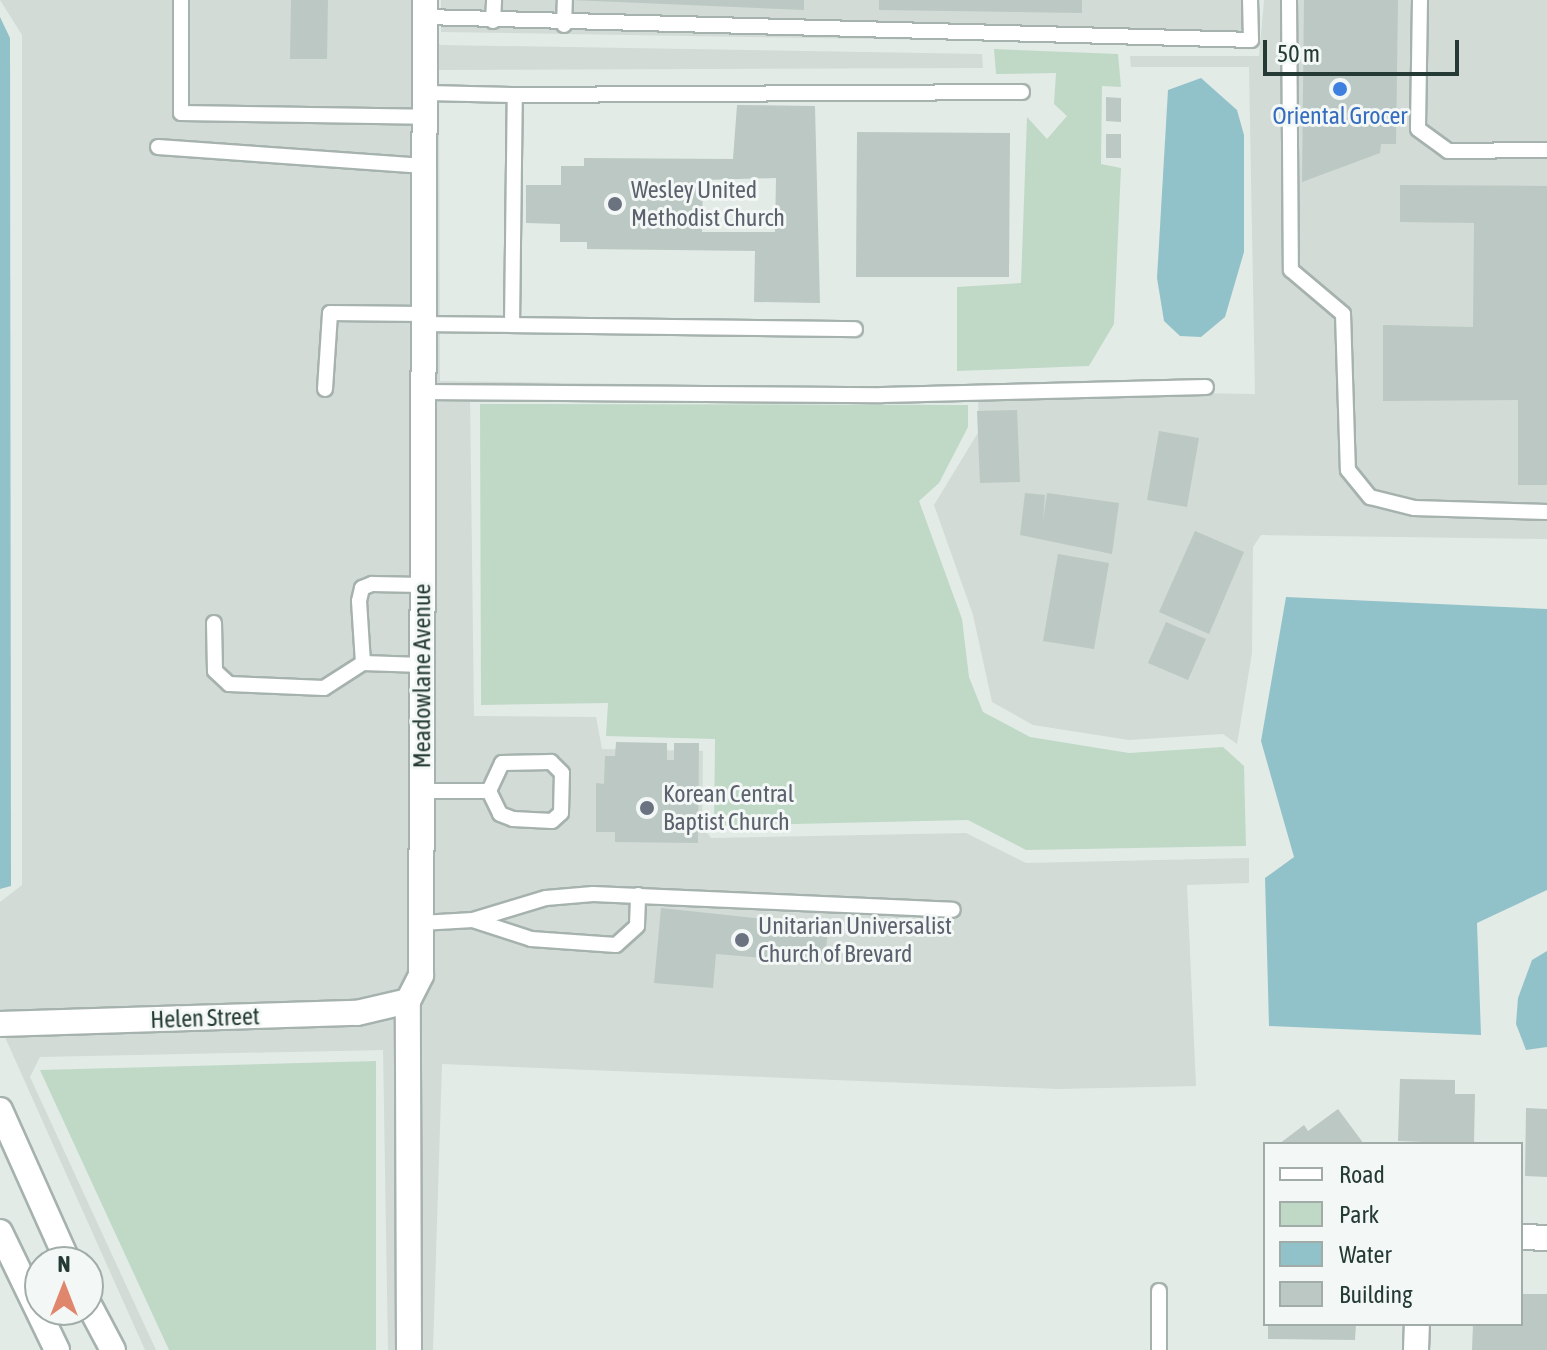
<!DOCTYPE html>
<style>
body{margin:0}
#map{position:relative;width:1547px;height:1350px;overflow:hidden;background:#e3ebe7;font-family:"Asap Condensed",sans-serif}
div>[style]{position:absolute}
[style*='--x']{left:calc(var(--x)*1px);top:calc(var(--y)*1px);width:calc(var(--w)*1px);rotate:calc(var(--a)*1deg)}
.built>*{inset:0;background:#d2dbd6}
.green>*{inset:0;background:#bfd9c6}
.water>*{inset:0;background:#92c2c9}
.building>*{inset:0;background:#bcc8c3}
.roads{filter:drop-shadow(2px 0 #a6b2ae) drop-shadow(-2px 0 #a6b2ae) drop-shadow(0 2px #a6b2ae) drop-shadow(0 -2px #a6b2ae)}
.lane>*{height:14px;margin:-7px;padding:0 7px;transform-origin:7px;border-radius:7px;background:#fff}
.street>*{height:24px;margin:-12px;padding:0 12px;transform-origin:12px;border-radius:12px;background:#fff}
.secondary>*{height:24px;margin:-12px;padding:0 12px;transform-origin:12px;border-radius:12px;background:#fff}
.dots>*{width:22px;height:22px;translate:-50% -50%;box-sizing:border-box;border:4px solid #f3f8f6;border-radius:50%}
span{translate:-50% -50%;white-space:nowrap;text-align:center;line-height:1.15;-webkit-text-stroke:6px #f3f8f6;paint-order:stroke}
.shop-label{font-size:24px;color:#366cbe}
.worship-label{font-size:24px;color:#5b616d}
.left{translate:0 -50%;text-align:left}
.street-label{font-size:24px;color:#253a34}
.legend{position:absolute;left:1263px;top:1142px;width:260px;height:184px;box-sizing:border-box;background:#f3f8f6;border:2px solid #a1aca8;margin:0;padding:10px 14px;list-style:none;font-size:24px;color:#253a34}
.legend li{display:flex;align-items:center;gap:16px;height:40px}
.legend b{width:40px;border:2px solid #a1aca8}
.north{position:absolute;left:24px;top:1246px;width:80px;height:80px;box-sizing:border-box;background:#f3f8f6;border:2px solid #a1aca8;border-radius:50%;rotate:0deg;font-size:22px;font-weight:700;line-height:32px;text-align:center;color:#253a34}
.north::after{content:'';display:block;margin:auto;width:28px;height:36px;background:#e0866c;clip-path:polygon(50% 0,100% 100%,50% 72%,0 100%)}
.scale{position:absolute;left:1263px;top:40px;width:196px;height:36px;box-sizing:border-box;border:4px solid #253a34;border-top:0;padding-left:10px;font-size:24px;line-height:28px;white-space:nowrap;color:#253a34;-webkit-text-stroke:6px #f3f8f6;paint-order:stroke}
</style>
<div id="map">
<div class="built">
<div style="clip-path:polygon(429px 0,434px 42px,441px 45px,982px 54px,983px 68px,439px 70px,440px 381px,1255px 394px,1249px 67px,1131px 67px,1130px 56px,1259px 56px,1264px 0,1547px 0,1547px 539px,1261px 535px,1253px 547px,1252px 653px,1237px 744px,1223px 734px,1129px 740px,1033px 725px,992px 702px,973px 615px,934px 505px,979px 431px,978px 397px,470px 396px,474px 716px,596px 717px,602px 749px,703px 751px,702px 825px,711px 838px,966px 833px,1026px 863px,1249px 858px,1249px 883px,1187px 885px,1196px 1086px,1058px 1089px,442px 1064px,433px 1350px,388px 1350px,383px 1050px,40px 1057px,30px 1077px,156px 1350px,145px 1350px,0 1026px,0 902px,22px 885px,22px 35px,0 0)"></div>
<div style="clip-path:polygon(441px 0,1253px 0,1252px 45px,441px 32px)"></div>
</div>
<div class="green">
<div style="clip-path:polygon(994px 49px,1118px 54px,1121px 87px,1102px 86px,1101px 164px,1121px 168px,1114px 324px,1089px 366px,957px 371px,957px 287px,1021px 283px,1027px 117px,1047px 139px,1067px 116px,1054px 104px,1056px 73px,996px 74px)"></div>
<div style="clip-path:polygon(480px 404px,968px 405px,968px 427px,939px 483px,919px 501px,962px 619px,969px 677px,983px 712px,1030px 737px,1129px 753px,1223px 747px,1244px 766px,1246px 846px,1026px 850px,968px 820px,714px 826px,715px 739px,606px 736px,608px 703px,481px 705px)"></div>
<div style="clip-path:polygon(376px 1061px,376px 1350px,169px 1350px,40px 1070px)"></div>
</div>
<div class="water">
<div style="clip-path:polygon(0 17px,10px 38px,11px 886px,0 889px)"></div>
<div style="clip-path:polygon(1201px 78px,1237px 110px,1244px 135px,1244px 252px,1225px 317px,1201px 337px,1180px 336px,1164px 321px,1157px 278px,1168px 90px)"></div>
<div style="clip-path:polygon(1286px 597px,1547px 609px,1547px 890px,1477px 923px,1481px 1035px,1269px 1026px,1265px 878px,1294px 857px,1261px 741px)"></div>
<div style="clip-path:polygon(1547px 951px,1547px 1047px,1526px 1050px,1516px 1024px,1518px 998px,1532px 960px)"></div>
</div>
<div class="building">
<div style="clip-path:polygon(291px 0,328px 0,327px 59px,290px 59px)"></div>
<div style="clip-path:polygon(571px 0,804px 0,804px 10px)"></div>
<div style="clip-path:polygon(879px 0,1082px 0,1082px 13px,879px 10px)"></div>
<div style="clip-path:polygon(1304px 0,1398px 0,1396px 144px,1381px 144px,1380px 153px,1302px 182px)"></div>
<div style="clip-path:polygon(1106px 97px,1121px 98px,1121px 122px,1106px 121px)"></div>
<div style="clip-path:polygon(evenodd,737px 105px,815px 106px,820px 303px,754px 302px,755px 251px,587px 249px,587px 242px,560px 242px,560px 224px,526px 223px,526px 185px,561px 185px,561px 166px,584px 166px,584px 158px,733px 159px,737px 105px,776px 178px,775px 232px,702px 232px,703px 180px,776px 178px)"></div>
<div style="clip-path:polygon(857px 132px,1010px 133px,1009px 277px,856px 277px)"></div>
<div style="clip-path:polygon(1106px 134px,1121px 134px,1121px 158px,1106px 158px)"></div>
<div style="clip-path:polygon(1400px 185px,1547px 186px,1547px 485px,1518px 485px,1518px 400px,1383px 401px,1383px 325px,1473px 327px,1474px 223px,1400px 222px)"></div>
<div style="clip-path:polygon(1017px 410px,1020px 482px,980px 483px,977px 411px)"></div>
<div style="clip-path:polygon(1159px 431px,1199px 438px,1187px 507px,1147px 500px)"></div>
<div style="clip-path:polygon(1025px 493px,1045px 495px,1043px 521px,1047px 493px,1119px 503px,1112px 554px,1020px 535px)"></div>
<div style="clip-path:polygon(1195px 531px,1244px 552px,1209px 634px,1159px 612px)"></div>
<div style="clip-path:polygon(1058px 554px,1109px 563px,1094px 649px,1043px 641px)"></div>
<div style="clip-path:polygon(1166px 622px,1206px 639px,1188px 680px,1148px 663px)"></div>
<div style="clip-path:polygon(616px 742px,667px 743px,667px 760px,674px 760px,674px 743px,699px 743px,698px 843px,615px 842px,615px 832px,596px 832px,596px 783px,604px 784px,605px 756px,615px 756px)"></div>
<div style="clip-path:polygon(661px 908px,828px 926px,825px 963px,716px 954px,713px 988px,654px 983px)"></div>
<div style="clip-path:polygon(1400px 1079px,1455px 1080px,1455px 1094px,1475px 1094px,1474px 1144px,1398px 1141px)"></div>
<div style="clip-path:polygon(1526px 1108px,1547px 1109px,1547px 1177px,1525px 1176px)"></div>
<div style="clip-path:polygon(1338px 1109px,1364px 1144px,1279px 1144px,1304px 1125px,1308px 1131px)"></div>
<div style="clip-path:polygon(1521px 1294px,1547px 1294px,1547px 1350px,1472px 1350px,1473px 1324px,1521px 1324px)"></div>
<div style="clip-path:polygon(1268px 1324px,1356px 1324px,1355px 1340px,1268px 1339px)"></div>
</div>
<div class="roads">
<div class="lane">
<div style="--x:181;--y:0;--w:113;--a:90"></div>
<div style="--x:181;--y:113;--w:243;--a:0.9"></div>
<div style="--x:1289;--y:0;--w:270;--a:89.6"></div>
<div style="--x:1291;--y:270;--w:68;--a:40.2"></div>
<div style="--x:1343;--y:314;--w:156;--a:88.2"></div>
<div style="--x:1348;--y:470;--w:35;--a:51"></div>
<div style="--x:1370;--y:497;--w:45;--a:14"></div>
<div style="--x:1414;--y:508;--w:133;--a:1.7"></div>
<div style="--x:1420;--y:0;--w:129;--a:90.9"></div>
<div style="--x:1418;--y:129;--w:37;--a:36"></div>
<div style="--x:1448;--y:151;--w:99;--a:-0.6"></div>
<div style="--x:425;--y:17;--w:826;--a:1.59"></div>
<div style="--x:1251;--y:40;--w:40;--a:-91.4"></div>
<div style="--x:493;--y:21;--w:21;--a:-87"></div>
<div style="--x:564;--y:25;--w:25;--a:-88"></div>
<div style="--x:515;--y:95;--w:507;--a:-0.34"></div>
<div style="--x:158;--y:147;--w:267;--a:4.1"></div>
<div style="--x:423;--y:324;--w:89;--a:0.6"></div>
<div style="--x:512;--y:325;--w:230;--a:-89.3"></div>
<div style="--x:515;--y:95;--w:91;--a:-178.7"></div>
<div style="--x:512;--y:325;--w:343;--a:0.7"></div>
<div style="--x:325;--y:389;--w:76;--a:-86.2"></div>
<div style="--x:330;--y:313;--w:93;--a:0.6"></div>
<div style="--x:422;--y:392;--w:460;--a:0.4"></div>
<div style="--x:882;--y:395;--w:324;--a:-1.4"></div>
<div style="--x:214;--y:623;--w:48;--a:88.8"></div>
<div style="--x:215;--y:671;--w:19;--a:43"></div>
<div style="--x:229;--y:684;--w:95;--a:2.4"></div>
<div style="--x:324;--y:688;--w:46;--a:-32.7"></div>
<div style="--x:422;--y:665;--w:59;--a:-178.1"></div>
<div style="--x:363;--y:663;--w:62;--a:-93.7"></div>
<div style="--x:359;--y:601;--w:13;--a:-77"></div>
<div style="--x:362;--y:588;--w:11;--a:-22"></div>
<div style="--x:372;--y:584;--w:50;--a:1.1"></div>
<div style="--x:421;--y:791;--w:68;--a:0"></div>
<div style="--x:489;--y:791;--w:25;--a:64"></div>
<div style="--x:500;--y:814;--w:14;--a:21"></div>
<div style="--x:513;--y:819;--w:39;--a:3"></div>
<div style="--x:552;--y:821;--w:12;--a:-42"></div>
<div style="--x:561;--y:813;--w:40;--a:-88.6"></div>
<div style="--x:562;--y:773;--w:16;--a:-135"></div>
<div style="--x:551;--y:762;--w:49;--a:178.8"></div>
<div style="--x:502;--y:763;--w:31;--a:115"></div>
<div style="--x:473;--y:920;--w:76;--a:-16.8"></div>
<div style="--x:546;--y:898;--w:47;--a:-4.9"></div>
<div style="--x:593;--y:894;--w:360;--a:2.5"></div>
<div style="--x:421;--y:923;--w:52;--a:-3.3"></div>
<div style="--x:473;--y:920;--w:61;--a:18.1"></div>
<div style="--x:531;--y:939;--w:85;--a:4"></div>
<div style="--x:616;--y:945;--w:28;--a:-42"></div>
<div style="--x:637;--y:926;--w:31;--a:-88"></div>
<div style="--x:1159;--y:1291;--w:59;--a:90"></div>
</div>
<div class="street">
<div style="--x:0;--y:1024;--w:357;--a:-1.8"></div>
<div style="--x:357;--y:1013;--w:52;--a:-13.2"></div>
<div style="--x:1521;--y:1237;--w:26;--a:2"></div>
<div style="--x:409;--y:1350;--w:349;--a:-90.2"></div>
<div style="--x:408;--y:1001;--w:29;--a:-63"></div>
<div style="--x:421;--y:975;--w:975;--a:-89.76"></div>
<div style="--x:1416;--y:1350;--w:26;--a:-88"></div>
</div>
<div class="secondary">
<div style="--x:0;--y:1110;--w:167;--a:65.9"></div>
<div style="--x:0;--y:1232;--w:131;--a:64.2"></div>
<div style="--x:88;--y:1303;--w:53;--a:62"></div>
</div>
</div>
<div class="dots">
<div style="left:1340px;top:89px;background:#3f7fe0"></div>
<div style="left:615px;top:204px;background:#6b7280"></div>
<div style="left:647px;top:808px;background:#6b7280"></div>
<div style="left:742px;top:940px;background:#6b7280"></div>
</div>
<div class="shop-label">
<span style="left:1340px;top:116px">Oriental Grocer</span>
</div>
<div class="worship-label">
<span class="left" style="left:631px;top:204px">Wesley United<br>Methodist Church</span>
<span class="left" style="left:663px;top:808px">Korean Central<br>Baptist Church</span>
<span class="left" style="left:758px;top:940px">Unitarian Universalist<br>Church of Brevard</span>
</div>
<div class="street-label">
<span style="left:422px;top:676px;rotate:-90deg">Meadowlane Avenue</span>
<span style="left:205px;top:1018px;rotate:-2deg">Helen Street</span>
</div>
<ul class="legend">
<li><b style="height:10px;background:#fff"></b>Road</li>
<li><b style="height:22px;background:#bfd9c6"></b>Park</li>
<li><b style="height:22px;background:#92c2c9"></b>Water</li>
<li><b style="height:22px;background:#bcc8c3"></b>Building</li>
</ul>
<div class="north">N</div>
<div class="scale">50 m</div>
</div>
